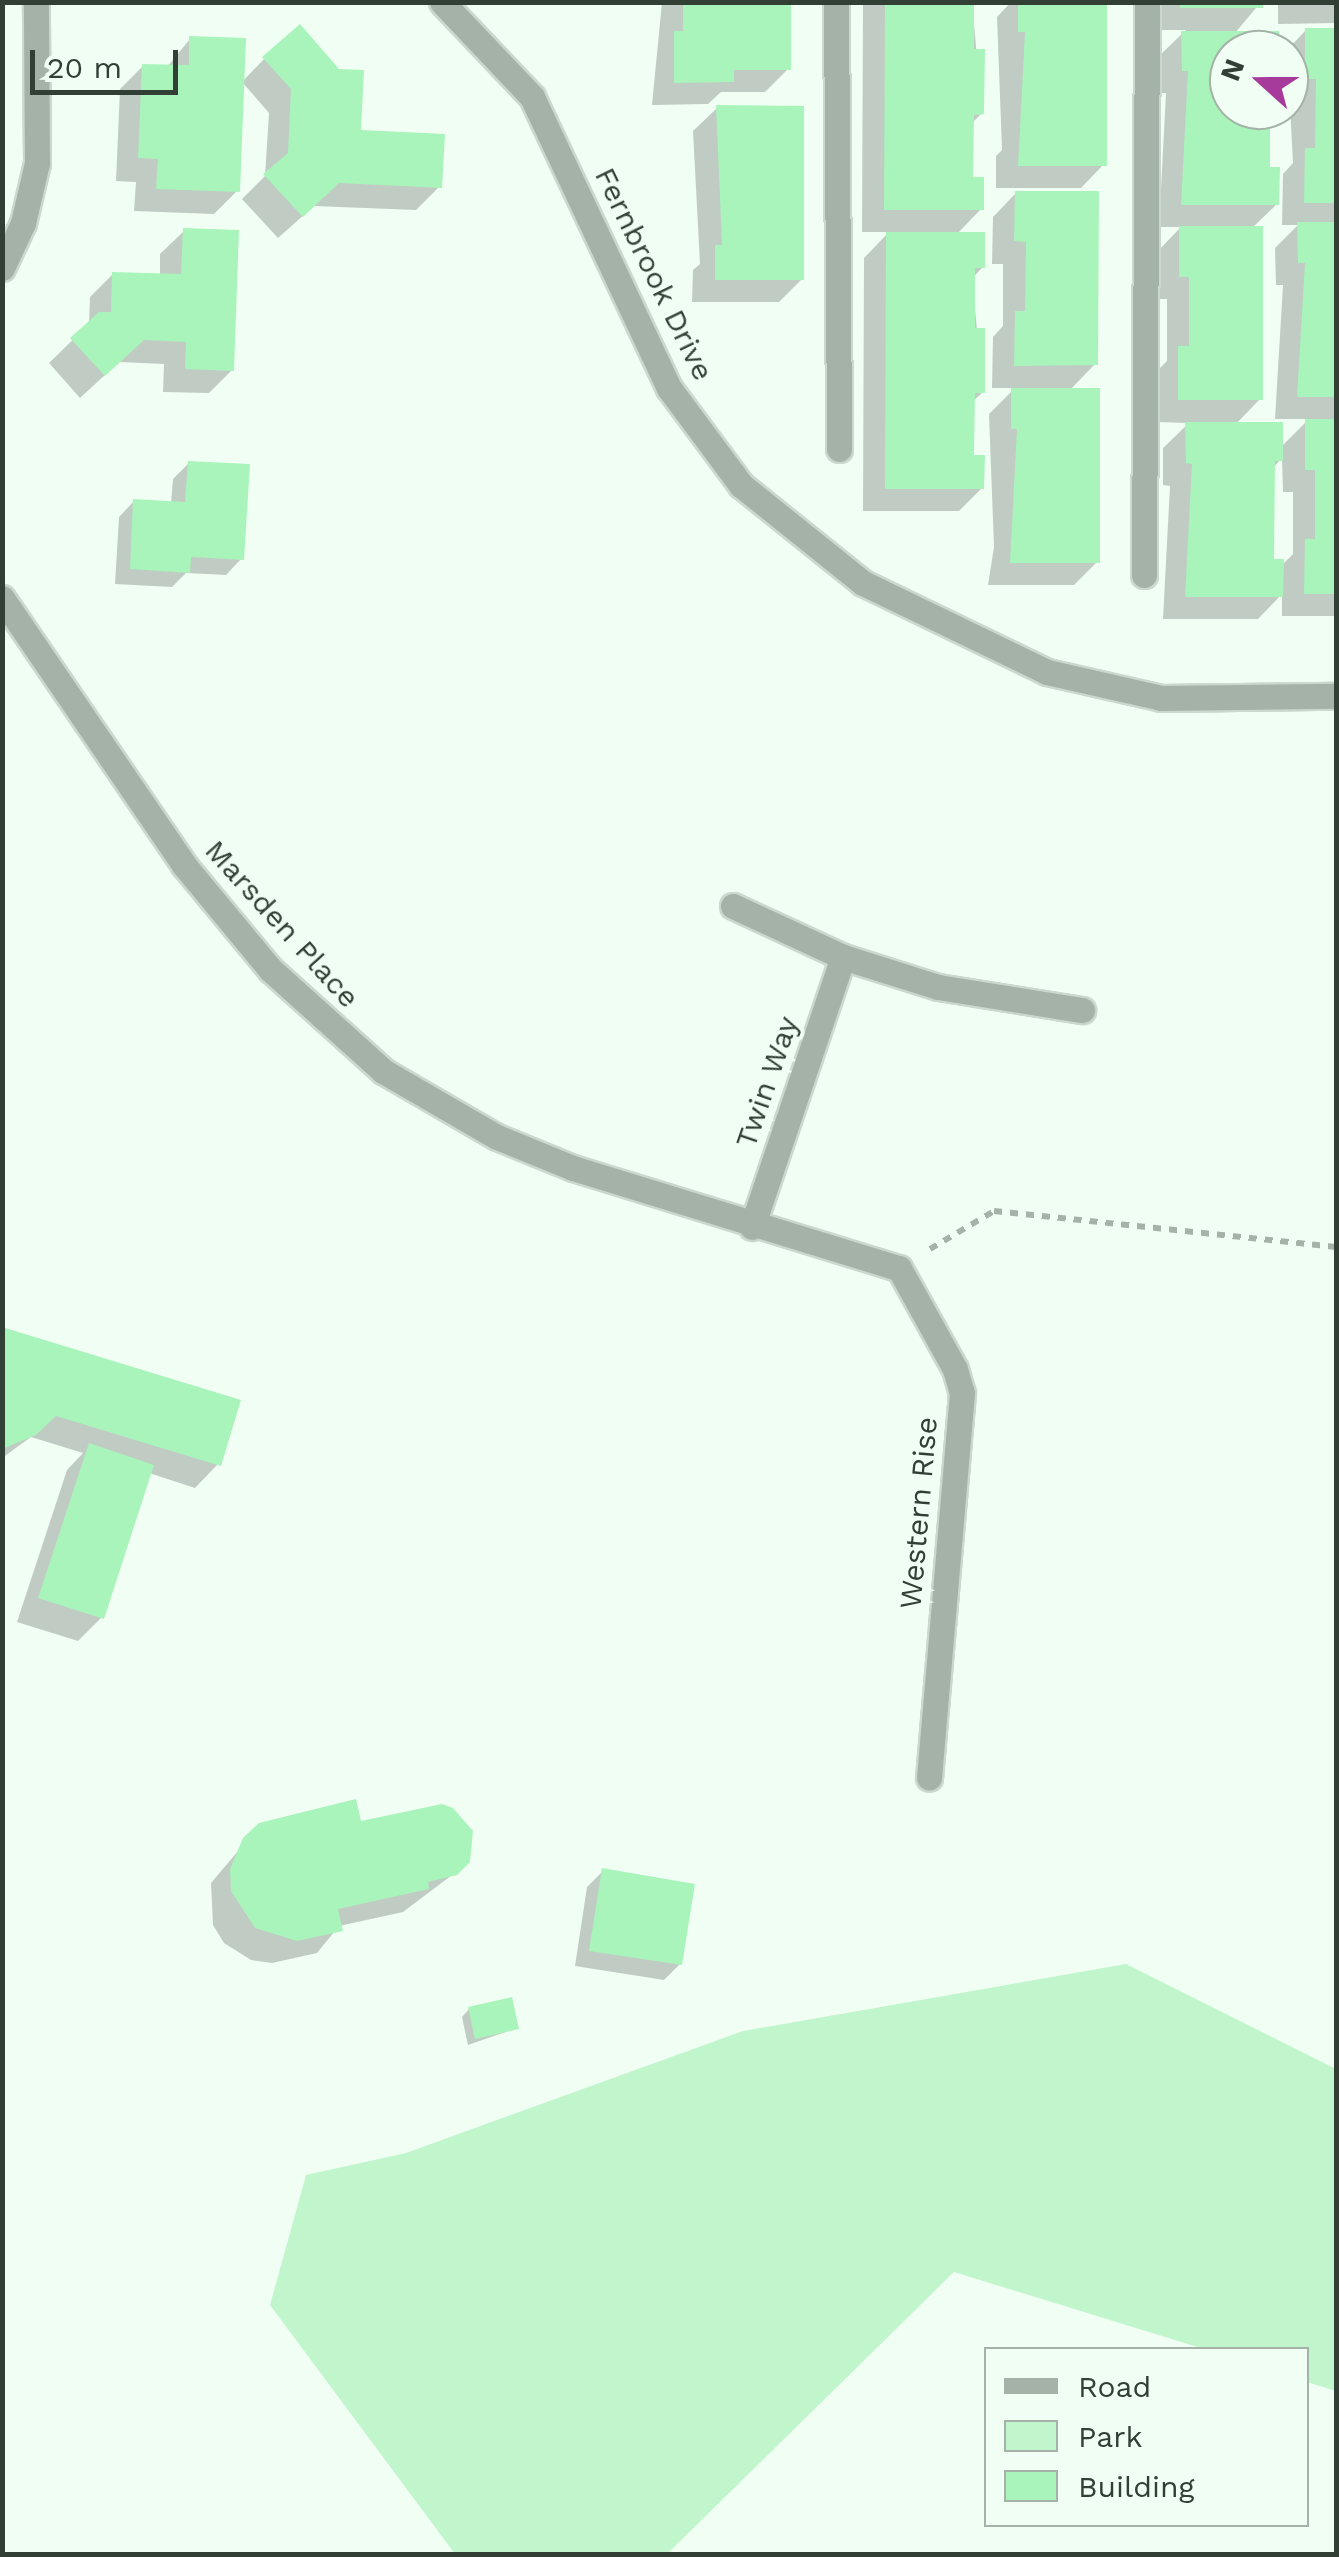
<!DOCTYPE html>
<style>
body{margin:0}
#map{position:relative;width:1339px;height:2557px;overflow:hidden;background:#f1fef4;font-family:"Work Sans",sans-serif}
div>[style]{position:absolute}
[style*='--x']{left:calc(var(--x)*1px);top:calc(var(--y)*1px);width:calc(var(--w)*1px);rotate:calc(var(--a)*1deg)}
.green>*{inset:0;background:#c1f6cd}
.shadow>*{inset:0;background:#0003}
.building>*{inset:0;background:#a9f4bb}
.path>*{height:6px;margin-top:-3px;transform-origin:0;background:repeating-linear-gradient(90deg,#a5b2a8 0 8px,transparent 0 16px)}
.roads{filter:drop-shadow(2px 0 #cbd8ce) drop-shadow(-2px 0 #cbd8ce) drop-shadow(0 2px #cbd8ce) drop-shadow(0 -2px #cbd8ce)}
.minor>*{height:25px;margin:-12.5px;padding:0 12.5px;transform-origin:12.5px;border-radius:12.5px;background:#a4b2a7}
span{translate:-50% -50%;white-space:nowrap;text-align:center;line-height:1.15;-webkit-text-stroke:8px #f1fef4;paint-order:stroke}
.street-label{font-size:30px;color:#323f35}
.frame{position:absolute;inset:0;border:5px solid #323f35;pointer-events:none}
.legend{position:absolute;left:984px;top:2347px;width:325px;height:180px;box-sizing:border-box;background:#f1fef4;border:2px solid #a5b2a8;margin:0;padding:12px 18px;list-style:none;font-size:30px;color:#323f35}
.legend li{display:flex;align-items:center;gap:20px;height:50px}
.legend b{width:50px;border:2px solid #a5b2a8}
.north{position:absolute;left:1209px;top:30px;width:100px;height:100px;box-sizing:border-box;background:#f1fef4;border:2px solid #a5b2a8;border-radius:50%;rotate:291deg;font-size:28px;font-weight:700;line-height:40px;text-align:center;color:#323f35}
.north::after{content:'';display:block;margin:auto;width:35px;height:45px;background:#a63b9c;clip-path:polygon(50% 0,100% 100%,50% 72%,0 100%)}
.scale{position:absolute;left:30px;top:50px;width:148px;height:45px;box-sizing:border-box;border:5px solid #323f35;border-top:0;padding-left:12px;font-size:30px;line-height:35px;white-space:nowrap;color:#323f35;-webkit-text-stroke:8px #f1fef4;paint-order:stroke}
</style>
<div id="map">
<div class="green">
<div style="clip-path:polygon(1126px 1964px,1336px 2069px,1336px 2391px,1307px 2382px,1306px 2350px,1204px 2349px,954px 2272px,667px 2554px,455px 2554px,270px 2305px,306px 2175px,406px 2153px,743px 2031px)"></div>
</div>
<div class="shadow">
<div style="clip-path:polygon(662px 2px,789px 2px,788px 69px,765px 92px,721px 92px,708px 104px,652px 105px)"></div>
<div style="clip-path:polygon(863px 2px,972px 2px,982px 113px,971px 124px,970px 179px,981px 209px,956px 235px,983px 267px,972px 278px,983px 392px,972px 402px,972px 458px,982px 488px,959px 511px,863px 511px,864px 258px,889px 232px,862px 232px)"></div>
<div style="clip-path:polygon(1011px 2px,1105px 2px,1104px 164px,1081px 188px,996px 188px,996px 156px,1002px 150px,997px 17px)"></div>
<div style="clip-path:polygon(evenodd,1157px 2px,1261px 2px,1235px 33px,1277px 50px,1229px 50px,1229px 110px,1268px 110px,1268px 170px,1277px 204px,1252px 228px,1260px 399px,1235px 425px,1281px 447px,1309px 419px,1275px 419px,1283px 285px,1276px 285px,1275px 248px,1298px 225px,1282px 225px,1283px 174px,1293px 163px,1287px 50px,1306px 30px,1336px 31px,1336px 616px,1282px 616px,1282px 594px,1258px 619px,1163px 619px,1170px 486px,1163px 485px,1163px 448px,1189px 423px,1156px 422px,1156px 372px,1167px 361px,1167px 299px,1156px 299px,1157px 252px,1181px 227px,1159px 227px,1166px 93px,1160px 93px,1159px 56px,1186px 30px,1157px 30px,1157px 2px,1282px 458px,1283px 492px,1293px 492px,1293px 554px,1281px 566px,1272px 561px,1272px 469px,1282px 458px)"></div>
<div style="clip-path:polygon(1278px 2px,1336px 2px,1336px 23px,1278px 24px)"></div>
<div style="clip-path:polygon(190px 39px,242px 82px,264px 59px,439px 187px,416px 210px,314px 206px,278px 238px,242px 199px,265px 176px,269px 113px,242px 82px,237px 191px,214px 214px,134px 211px,136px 182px,116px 181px,120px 89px,143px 66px,167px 67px)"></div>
<div style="clip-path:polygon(717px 108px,802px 279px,779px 302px,692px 302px,693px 270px,700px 264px,693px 131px)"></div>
<div style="clip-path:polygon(1016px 193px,1095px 364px,1069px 391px,1097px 562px,1074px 585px,988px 585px,994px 547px,989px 414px,1015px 388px,992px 388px,993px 337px,1003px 326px,1003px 264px,992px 264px,993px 217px)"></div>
<div style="clip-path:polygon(184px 231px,232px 370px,209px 393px,163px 392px,164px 364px,119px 362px,80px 398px,49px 363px,89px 324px,90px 297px,113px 274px,160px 276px,160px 254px)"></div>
<div style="clip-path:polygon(189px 463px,241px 559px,226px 575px,186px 573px,172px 587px,115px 584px,119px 517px,134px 501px,171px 504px,173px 479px)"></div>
<div style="clip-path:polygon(2px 1330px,218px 1464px,195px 1488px,149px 1473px,101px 1618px,78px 1641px,17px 1622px,67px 1470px,83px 1453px,31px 1437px,2px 1458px)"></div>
<div style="clip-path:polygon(359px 1824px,464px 1866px,403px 1912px,339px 1926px,317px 1953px,272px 1963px,251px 1960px,224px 1943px,213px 1925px,211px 1883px,260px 1825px)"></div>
<div style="clip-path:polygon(603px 1871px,680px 1964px,664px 1980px,575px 1966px,587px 1887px)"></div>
<div style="clip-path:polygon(469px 2009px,517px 2028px,468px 2045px,462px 2017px)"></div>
</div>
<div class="building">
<div style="clip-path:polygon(683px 2px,791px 2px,791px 70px,734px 70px,734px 82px,674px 83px,674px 31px,683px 31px)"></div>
<div style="clip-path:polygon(885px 2px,974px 2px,974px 49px,985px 49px,984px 114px,974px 115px,973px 177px,984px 177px,984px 210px,884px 210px)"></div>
<div style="clip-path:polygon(1018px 2px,1107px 2px,1107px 166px,1018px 166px,1025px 32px,1018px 32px)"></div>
<div style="clip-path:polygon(1180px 2px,1263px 2px,1263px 8px,1180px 8px)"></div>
<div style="clip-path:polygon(300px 24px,339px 69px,364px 70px,361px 130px,445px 134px,442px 188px,339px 183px,303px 217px,263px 174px,288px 153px,291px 89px,262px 57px)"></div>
<div style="clip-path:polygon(1305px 28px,1336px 28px,1336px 203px,1304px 203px,1305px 148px,1315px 148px,1316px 79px,1305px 79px)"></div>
<div style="clip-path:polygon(1181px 31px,1279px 31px,1279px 50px,1229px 50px,1229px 110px,1270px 110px,1270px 167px,1280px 167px,1279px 205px,1181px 205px,1188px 71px,1182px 71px)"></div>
<div style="clip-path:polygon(189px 36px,246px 38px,240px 192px,156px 189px,158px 159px,138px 158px,142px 64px,189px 65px)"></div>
<div style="clip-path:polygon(716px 105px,804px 106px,804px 280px,715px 280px,715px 245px,722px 245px)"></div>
<div style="clip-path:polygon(1015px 191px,1099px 191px,1098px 365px,1014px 366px,1015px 311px,1025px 311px,1026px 242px,1014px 241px)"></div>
<div style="clip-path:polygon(1297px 222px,1336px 222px,1336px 397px,1297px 397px,1305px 263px,1298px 263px)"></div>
<div style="clip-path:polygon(1179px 226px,1263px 226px,1263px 400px,1178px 400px,1178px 346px,1189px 346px,1189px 277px,1179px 277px)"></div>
<div style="clip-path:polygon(183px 228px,239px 230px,234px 371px,185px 369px,186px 342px,144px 340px,105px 376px,70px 338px,99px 312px,111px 312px,112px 272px,181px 274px)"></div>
<div style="clip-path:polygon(886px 232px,985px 232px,985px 268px,975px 268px,975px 328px,985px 328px,985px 393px,975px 393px,974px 455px,985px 455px,984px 489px,885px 489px)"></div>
<div style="clip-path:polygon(1011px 388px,1100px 388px,1100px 563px,1010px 563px,1017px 429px,1011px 429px)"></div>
<div style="clip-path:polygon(1305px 419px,1336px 419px,1336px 594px,1304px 594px,1305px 539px,1315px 539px,1315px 470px,1305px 470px)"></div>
<div style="clip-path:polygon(1185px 422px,1283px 422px,1283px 461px,1275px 461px,1274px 559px,1284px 559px,1283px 597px,1185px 597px,1192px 464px,1186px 463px)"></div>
<div style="clip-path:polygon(188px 461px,250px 464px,244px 560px,191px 557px,190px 573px,130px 569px,133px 499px,185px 502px)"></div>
<div style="clip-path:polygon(2px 1327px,241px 1400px,221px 1466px,56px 1416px,36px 1435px,2px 1449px)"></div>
<div style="clip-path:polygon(89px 1443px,154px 1465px,104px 1619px,38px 1598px)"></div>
<div style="clip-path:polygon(356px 1799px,361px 1821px,442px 1804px,453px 1808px,473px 1831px,470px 1862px,457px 1875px,428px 1882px,429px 1889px,338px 1909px,343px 1931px,297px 1941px,255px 1928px,231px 1891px,230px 1869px,243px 1838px,259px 1823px)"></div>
<div style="clip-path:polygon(602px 1868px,695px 1884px,682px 1965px,589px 1951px)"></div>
<div style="clip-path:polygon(512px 1997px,519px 2029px,475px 2039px,468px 2007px)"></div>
</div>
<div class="path">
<div style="--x:930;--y:1249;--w:74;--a:-30.7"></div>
<div style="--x:994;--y:1211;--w:344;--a:6"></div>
</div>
<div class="roads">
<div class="minor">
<div style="--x:442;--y:2;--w:131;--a:46.5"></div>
<div style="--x:532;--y:97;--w:322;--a:64.8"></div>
<div style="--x:669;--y:388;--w:121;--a:53.4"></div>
<div style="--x:741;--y:485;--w:156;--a:38.8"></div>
<div style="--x:863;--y:583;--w:204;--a:25.8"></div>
<div style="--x:1047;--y:672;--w:117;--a:12.8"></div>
<div style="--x:1161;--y:698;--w:175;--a:-0.7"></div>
<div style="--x:836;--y:2;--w:447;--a:89.6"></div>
<div style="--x:2;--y:268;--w:50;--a:-65"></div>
<div style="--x:23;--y:223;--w:62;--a:-76.9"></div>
<div style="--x:37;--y:163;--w:161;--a:-90.4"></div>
<div style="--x:1144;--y:575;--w:573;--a:-89.7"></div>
<div style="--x:2;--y:598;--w:323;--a:55.7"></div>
<div style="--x:184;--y:865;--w:136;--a:50.4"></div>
<div style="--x:271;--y:970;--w:151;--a:42"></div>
<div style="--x:383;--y:1071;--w:132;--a:30.1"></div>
<div style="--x:497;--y:1137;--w:82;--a:22.2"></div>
<div style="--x:573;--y:1168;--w:341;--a:17.1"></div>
<div style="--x:899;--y:1268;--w:115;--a:61"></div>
<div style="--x:955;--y:1369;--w:25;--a:74"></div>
<div style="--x:962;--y:1393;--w:386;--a:94.9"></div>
<div style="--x:733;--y:906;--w:121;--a:24.9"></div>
<div style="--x:843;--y:957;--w:100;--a:17.5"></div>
<div style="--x:938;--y:987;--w:146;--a:9.1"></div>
<div style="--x:752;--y:1227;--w:285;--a:-71.4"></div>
</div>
</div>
<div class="street-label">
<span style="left:654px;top:274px;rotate:64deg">Fernbrook Drive</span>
<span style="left:282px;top:924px;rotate:48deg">Marsden Place</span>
<span style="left:767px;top:1082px;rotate:-71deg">Twin Way</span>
<span style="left:919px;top:1513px;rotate:-85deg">Western Rise</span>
</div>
<div class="frame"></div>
<ul class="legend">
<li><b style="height:12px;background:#a4b2a7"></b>Road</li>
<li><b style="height:28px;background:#c1f6cd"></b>Park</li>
<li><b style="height:28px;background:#a9f4bb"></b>Building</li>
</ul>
<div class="north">N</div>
<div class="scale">20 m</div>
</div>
